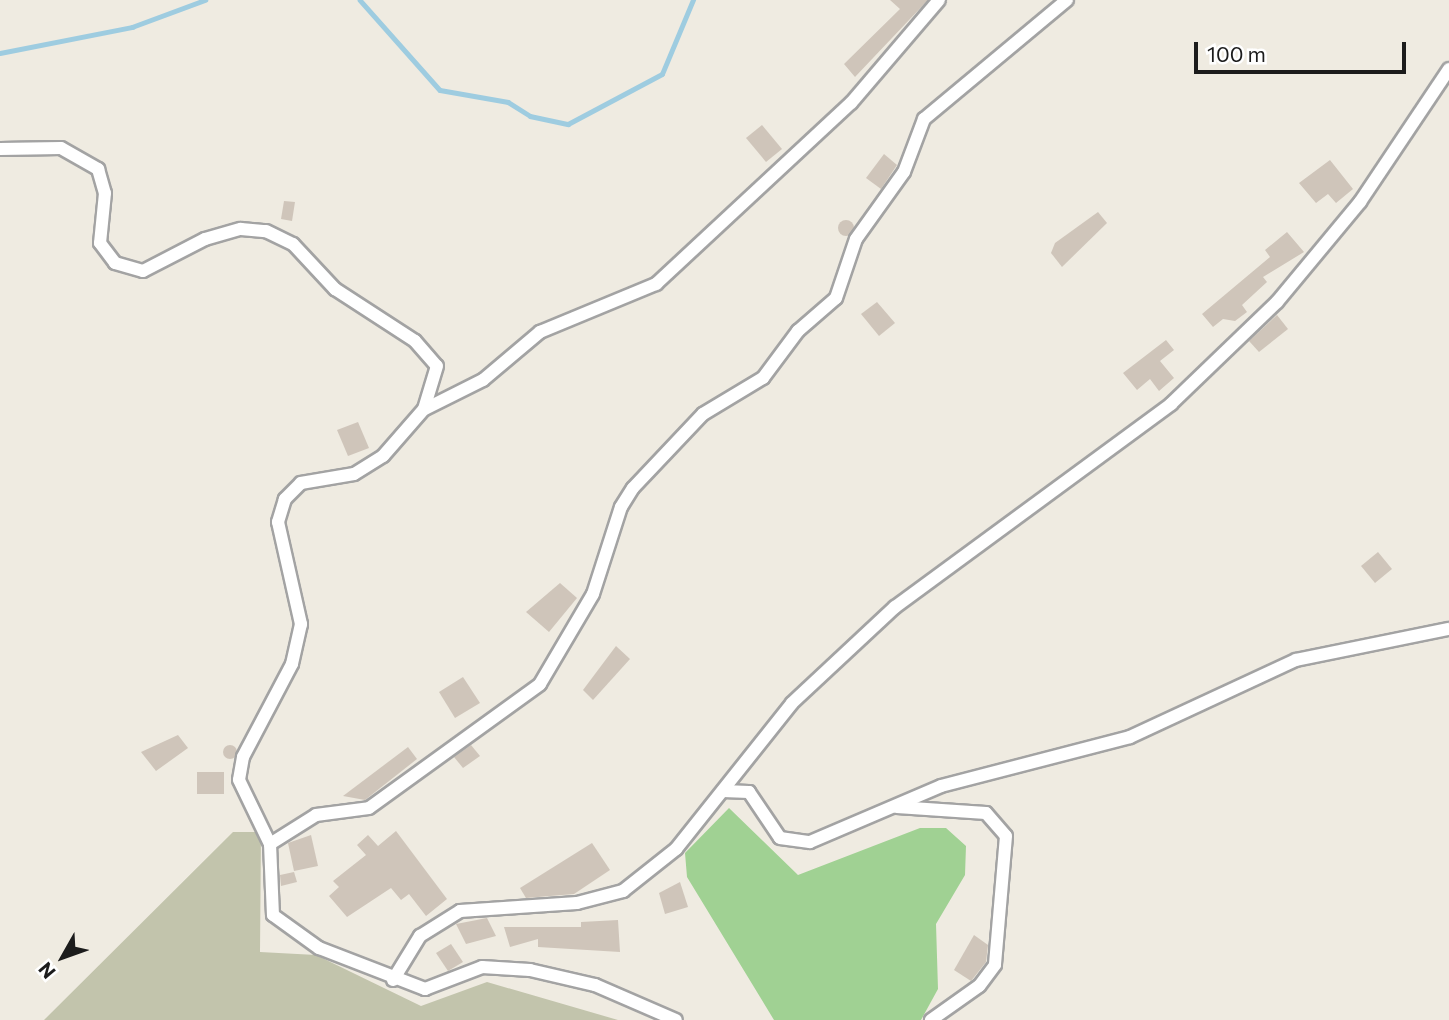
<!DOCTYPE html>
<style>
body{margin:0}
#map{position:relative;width:1449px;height:1020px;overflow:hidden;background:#efebe1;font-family:Commissioner,sans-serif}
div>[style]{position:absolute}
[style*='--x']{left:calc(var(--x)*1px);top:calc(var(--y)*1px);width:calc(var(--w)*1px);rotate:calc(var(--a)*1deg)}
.construction>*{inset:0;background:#c2c4ac}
.forest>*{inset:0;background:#a0d193}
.stream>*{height:4.5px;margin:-2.25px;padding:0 2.25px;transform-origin:2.25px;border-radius:2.25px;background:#9ecce0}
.building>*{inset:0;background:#cfc5ba}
.round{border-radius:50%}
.roads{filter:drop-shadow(2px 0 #a3a3a3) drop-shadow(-2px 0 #a3a3a3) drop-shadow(0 2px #a3a3a3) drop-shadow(0 -2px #a3a3a3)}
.street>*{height:12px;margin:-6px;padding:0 6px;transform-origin:6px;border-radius:6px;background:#fff}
span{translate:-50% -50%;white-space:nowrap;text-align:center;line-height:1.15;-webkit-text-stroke:5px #fff;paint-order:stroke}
.north{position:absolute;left:28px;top:922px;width:70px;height:70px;-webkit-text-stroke:5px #fff;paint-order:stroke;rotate:230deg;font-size:19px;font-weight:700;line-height:28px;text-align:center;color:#1c1c1c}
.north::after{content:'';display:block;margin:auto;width:24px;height:32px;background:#1c1c1c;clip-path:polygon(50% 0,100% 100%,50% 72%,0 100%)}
.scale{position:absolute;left:1194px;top:42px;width:212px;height:32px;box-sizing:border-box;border:4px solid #1c1c1c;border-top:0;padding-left:9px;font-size:21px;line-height:24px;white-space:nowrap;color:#1c1c1c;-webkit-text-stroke:5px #fff;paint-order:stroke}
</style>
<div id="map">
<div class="construction">
<div style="clip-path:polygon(233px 832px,261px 832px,260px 952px,316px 955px,421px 1006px,487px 982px,618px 1020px,44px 1020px)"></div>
</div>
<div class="forest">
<div style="clip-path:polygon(729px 808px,798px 875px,920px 828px,946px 828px,966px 846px,965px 875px,936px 924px,938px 989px,921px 1020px,774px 1020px,687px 877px,685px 853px)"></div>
</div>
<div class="stream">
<div style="--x:360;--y:0;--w:120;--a:48.4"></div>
<div style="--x:440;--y:90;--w:69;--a:10"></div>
<div style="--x:508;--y:102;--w:26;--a:32"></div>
<div style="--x:530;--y:116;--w:39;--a:12"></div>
<div style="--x:568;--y:124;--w:106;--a:-28"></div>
<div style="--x:662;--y:74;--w:80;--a:-67.3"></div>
<div style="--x:0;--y:53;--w:135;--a:-11.1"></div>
<div style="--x:132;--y:27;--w:78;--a:-20.3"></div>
</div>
<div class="building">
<div style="clip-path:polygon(890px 0,928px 0,855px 77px,844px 64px,900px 9px)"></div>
<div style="clip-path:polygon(762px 125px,782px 149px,766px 162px,746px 138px)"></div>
<div style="clip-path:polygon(884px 154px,897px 165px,881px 189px,866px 178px)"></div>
<div style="clip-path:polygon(1330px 160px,1353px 189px,1336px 203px,1328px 194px,1316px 203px,1299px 183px)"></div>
<div style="clip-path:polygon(284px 201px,295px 202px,292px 221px,281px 219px)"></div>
<div style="clip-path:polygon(1098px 212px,1107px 223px,1062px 267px,1051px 253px,1055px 243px)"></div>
<div class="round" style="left:838px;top:220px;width:16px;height:16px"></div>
<div style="clip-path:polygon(1287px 232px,1304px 252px,1263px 277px,1267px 282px,1242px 305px,1247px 312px,1235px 321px,1223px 319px,1213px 327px,1202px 314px,1270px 257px,1265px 250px)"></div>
<div style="clip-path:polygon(877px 302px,895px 323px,879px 336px,861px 314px)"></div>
<div style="clip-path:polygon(1277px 315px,1288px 329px,1259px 352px,1249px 341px)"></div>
<div style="clip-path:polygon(1166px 340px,1174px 350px,1160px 361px,1174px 378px,1159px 391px,1150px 379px,1137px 390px,1123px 373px)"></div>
<div style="clip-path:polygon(358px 422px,369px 448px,348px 456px,337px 430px)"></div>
<div style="clip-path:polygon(1378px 552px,1392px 569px,1375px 583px,1361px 566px)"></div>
<div style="clip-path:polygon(560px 583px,577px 598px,549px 632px,526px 612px)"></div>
<div style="clip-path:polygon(616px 646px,630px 659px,593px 700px,583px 690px)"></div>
<div style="clip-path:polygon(463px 677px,480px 703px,455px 718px,439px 692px)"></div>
<div style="clip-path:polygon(178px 735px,188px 748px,156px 771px,141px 752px)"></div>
<div class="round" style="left:223px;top:745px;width:14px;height:14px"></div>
<div style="clip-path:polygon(471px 745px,480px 756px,463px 768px,454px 757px)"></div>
<div style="clip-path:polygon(408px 747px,417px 759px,365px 800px,343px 796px)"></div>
<div style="clip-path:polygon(197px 772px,224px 772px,224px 794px,197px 794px)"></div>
<div style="clip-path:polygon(396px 831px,447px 899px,426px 916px,409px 894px,401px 900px,391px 888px,347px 917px,329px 896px,339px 887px,333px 881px,366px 855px,357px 845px,368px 835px,378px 846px)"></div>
<div style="clip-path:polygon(311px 835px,318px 866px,294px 871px,288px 843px)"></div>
<div style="clip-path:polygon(592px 843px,610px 870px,574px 894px,526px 898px,520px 888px)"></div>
<div style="clip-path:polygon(294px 872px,297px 882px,281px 886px,280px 875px)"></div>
<div style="clip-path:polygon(680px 882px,688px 907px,665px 914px,659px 893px)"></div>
<div style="clip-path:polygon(487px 918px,496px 936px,466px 944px,456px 924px)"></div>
<div style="clip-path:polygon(618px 920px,620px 952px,538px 947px,538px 939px,510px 947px,504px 927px,581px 927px,581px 922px)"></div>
<div style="clip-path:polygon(974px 935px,988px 945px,986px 962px,971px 981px,954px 970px)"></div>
<div style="clip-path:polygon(451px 944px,463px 962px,448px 971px,436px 953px)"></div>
</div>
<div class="roads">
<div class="street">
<div style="--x:0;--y:149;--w:61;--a:-0.9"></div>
<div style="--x:61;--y:148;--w:43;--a:29.6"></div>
<div style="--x:98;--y:169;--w:25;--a:74"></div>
<div style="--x:105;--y:193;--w:50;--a:95.7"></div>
<div style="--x:100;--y:243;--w:25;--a:53"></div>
<div style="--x:115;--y:263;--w:29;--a:16"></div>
<div style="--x:143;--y:271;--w:70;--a:-27.3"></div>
<div style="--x:205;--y:239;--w:37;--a:-16"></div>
<div style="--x:241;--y:229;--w:25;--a:5"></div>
<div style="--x:266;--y:231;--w:30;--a:26"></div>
<div style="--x:293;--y:244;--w:62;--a:47"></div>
<div style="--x:335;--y:289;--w:95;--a:33"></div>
<div style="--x:415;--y:341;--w:33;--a:49"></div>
<div style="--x:437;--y:366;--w:45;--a:106.8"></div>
<div style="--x:424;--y:409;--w:62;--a:131.1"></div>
<div style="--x:383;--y:456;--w:34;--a:148"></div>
<div style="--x:354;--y:474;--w:54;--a:170.4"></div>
<div style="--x:301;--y:483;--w:23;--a:135"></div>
<div style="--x:285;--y:499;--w:24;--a:107"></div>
<div style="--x:278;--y:522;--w:105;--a:77.3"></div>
<div style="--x:301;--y:624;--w:41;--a:102.7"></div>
<div style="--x:292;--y:664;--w:105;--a:117.8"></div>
<div style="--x:243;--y:757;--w:23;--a:100"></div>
<div style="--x:239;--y:780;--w:71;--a:64.2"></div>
<div style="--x:270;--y:844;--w:71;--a:87.6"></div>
<div style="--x:273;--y:915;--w:57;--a:35.7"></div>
<div style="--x:319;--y:948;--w:114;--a:21.1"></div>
<div style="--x:425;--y:989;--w:61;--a:-21.1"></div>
<div style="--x:482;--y:967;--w:48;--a:3.6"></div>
<div style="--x:530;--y:970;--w:67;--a:13"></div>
<div style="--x:595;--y:985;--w:88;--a:23.4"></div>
<div style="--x:425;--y:409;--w:65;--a:-26.6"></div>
<div style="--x:483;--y:380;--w:75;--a:-40.1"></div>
<div style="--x:540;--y:332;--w:126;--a:-22.5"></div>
<div style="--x:656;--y:284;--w:266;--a:-42.9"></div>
<div style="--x:851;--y:103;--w:135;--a:-49.5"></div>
<div style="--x:723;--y:791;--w:26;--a:2"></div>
<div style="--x:749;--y:792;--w:55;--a:56"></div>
<div style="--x:780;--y:838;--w:30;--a:8"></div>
<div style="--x:810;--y:842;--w:142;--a:-23.1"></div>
<div style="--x:941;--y:786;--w:195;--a:-14.5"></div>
<div style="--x:1130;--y:737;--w:183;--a:-24.9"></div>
<div style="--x:1296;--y:660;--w:156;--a:-11.5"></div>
<div style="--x:897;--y:807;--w:89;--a:3.9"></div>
<div style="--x:986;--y:813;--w:30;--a:49"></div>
<div style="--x:1006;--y:836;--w:129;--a:94.9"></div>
<div style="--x:995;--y:965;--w:26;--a:127"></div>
<div style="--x:979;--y:986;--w:59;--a:144.7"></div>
<div style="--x:270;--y:844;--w:54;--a:-32.2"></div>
<div style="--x:316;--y:815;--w:53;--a:-7.5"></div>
<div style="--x:369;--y:808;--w:211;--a:-35.9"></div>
<div style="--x:540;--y:684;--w:104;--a:-59.5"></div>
<div style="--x:593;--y:594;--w:91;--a:-72.2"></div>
<div style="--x:621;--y:507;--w:22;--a:-58"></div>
<div style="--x:633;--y:488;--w:102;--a:-46.6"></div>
<div style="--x:703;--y:414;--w:70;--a:-31"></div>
<div style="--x:763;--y:378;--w:59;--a:-53.3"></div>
<div style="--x:798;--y:331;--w:50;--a:-41"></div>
<div style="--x:836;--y:298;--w:62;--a:-71.3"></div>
<div style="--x:856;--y:239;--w:82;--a:-54.4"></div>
<div style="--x:904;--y:172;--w:57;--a:-69.3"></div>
<div style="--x:924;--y:119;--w:186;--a:-39.8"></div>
<div style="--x:393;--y:980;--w:52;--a:-58.5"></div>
<div style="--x:420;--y:936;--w:47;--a:-32"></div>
<div style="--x:460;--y:911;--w:117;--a:-3.9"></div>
<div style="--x:577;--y:903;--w:48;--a:-14.6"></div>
<div style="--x:623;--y:891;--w:68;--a:-38.4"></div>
<div style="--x:676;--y:849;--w:186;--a:-51.5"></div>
<div style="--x:792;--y:703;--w:141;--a:-43"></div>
<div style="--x:895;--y:607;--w:343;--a:-36.3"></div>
<div style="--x:1171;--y:404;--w:147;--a:-43.9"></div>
<div style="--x:1277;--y:302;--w:130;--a:-50.3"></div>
<div style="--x:1360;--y:202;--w:160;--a:-56.2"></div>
</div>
</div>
<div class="north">N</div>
<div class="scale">100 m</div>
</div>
